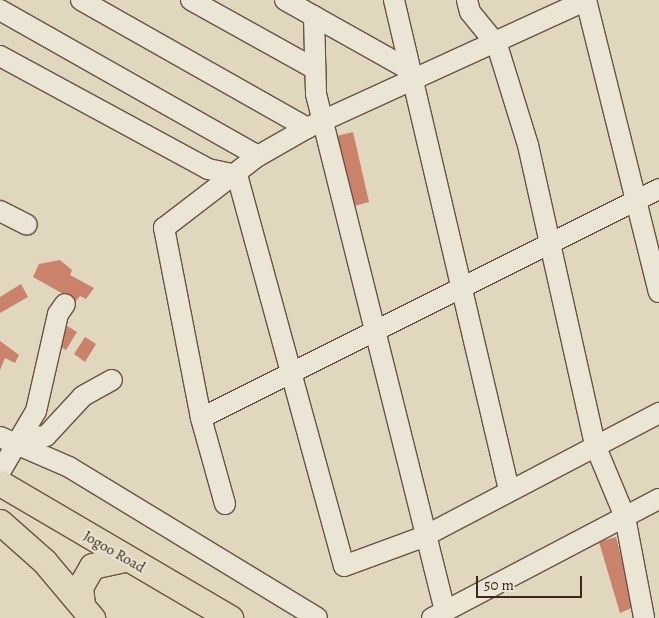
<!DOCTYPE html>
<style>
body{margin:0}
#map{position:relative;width:659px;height:618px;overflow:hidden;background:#e0d7be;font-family:Alegreya,serif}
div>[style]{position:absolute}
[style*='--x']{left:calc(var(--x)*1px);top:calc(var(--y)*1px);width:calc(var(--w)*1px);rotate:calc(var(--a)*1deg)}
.building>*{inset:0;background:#cb826a}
.roads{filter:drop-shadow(1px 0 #685343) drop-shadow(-1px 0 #685343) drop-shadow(0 1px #685343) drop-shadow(0 -1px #685343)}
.minor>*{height:20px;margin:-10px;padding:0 10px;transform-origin:10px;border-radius:10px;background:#ebe5d5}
.major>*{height:25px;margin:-12.5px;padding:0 12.5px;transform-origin:12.5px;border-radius:12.5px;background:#e0d7be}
span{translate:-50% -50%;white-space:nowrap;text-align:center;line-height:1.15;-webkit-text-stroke:4px #ebe5d5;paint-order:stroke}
.street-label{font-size:15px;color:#40271a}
.scale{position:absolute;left:476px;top:576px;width:106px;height:22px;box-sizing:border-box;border:2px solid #40271a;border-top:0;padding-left:6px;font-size:15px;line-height:18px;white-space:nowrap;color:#40271a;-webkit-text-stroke:4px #ebe5d5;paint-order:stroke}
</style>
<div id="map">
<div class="building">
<div style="clip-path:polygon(353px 132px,369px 202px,354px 206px,337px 136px)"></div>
<div style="clip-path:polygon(60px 260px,72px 270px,70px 275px,94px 288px,86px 299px,80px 296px,76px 301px,33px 277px,39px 264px)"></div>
<div style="clip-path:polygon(21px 284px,28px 297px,0 313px,0 297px)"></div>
<div style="clip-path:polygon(67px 326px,77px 332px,66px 350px,56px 344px)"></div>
<div style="clip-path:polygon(85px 337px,96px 344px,85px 362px,74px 354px)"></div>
<div style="clip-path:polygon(0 341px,19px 355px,15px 363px,5px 358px,0 370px)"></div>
<div style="clip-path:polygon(616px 537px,634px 607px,620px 613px,599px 542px)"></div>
</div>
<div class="roads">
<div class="minor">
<div style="--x:81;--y:0;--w:260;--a:29.5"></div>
<div style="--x:191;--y:0;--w:140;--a:29.1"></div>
<div style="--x:285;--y:0;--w:141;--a:29.3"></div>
<div style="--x:394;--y:0;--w:503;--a:76.79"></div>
<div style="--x:467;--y:0;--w:12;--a:76"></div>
<div style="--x:470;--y:12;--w:43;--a:50.7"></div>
<div style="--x:497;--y:45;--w:105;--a:72.8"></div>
<div style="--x:528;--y:145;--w:307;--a:77.4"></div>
<div style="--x:595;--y:445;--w:78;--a:67.4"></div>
<div style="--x:625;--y:517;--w:103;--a:79.3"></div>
<div style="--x:586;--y:0;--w:301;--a:76"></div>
<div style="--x:0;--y:10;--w:296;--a:29.5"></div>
<div style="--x:314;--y:16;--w:78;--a:88.5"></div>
<div style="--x:316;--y:94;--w:533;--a:75.99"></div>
<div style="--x:0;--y:56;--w:237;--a:28.5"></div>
<div style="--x:208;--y:169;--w:30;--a:12"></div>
<div style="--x:237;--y:175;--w:405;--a:74.7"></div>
<div style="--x:344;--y:566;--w:84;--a:-20.2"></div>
<div style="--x:423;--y:537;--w:267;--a:-27.7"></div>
<div style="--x:0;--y:211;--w:30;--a:27"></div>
<div style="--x:201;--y:418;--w:512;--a:-26.57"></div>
<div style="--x:0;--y:437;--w:75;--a:23.5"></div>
<div style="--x:69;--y:467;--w:290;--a:31.3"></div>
<div style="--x:24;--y:438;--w:22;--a:-5"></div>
<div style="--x:46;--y:436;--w:54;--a:-47.2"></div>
<div style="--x:83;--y:396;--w:33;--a:-29"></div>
<div style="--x:0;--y:472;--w:71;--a:-59.5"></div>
<div style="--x:36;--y:411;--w:99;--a:-77.2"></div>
<div style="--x:58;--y:314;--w:12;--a:-55"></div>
<div style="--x:225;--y:504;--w:89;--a:-105.6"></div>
<div style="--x:201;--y:418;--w:194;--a:-101"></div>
<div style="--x:164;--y:228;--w:118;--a:-37.5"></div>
<div style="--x:258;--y:156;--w:56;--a:-29.7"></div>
<div style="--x:307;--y:128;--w:307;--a:-24.6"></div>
<div style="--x:432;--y:618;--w:256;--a:-27.7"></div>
</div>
<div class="major">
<div style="--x:0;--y:483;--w:267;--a:30.4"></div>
<div style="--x:0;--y:522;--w:59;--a:41.6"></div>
<div style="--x:44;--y:561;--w:75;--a:49.9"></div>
<div style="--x:82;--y:604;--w:17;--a:-97"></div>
<div style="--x:80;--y:587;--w:24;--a:-60"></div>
<div style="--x:92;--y:566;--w:33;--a:-12"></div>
</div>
</div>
<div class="street-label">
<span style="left:114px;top:552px;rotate:30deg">Jogoo Road</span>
</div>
<div class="scale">50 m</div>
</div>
